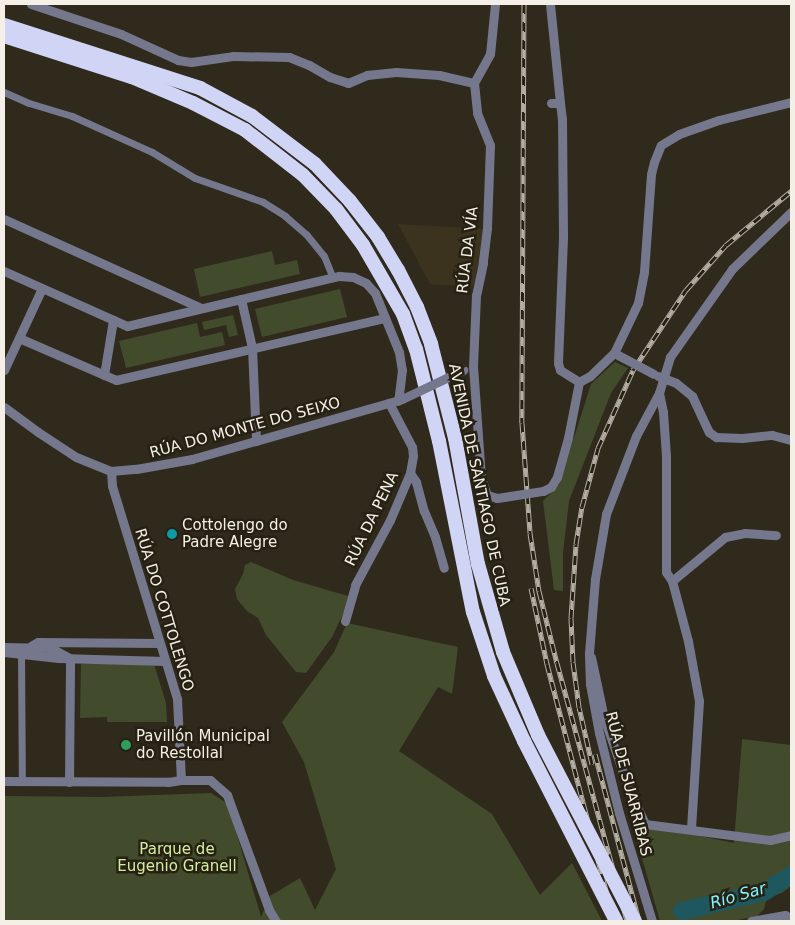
<!DOCTYPE html>
<meta charset="utf-8">
<style>
body{margin:0}
#map{position:relative;width:795px;height:925px;overflow:hidden;background:#302a1c;font-family:"DejaVu Sans",sans-serif}
div>[style]{position:absolute}
[style*='--x']{left:calc(var(--x)*1px);top:calc(var(--y)*1px);width:calc(var(--w)*1px);rotate:calc(var(--a)*1deg)}
.built>*{inset:0;background:#3c331f}
.green>*{inset:0;background:#424c2d}
.river>*{height:18px;margin:-9px;padding:0 9px;transform-origin:9px;border-radius:9px;background:#1e585e}
.pedestrian>*{height:7px;margin:-3.5px;padding:0 3.5px;transform-origin:3.5px;border-radius:3.5px;background:#75778d}
.minor>*{height:9px;margin:-4.5px;padding:0 4.5px;transform-origin:4.5px;border-radius:4.5px;background:#75778d}
.trunk>*{height:14px;margin:-7px;padding:0 7px;transform-origin:7px;border-radius:7px;background:#d0d4f5}
.rail>*{height:5px;margin-top:-2.5px;transform-origin:0;background:repeating-linear-gradient(90deg,#262113 0 9px,#b4afa5 0 18px);box-sizing:border-box;border-block:1px solid #b4afa5}
.minor-bridge>*{height:9px;margin:-4.5px;padding:0 4.5px;transform-origin:4.5px;border-radius:4.5px;background:#75778d}
.trunk-bridge>*{height:14px;margin:-7px;padding:0 7px;transform-origin:7px;border-radius:7px;background:#d0d4f5}
.dots>*{width:14px;height:14px;translate:-50% -50%;box-sizing:border-box;border:2px solid #262113;border-radius:50%}
span{translate:-50% -50%;white-space:nowrap;text-align:center;line-height:1.15;-webkit-text-stroke:5px #262113;paint-order:stroke}
.street-label{font-size:15px;color:#f4f0e7}
.poi-label{font-size:15px;color:#f4f0e7}
.left{translate:0 -50%;text-align:left}
.park-label{font-size:15px;color:#d3eea0}
.water-label{font-size:16px;color:#82f3ff;font-style:italic}
.frame{position:absolute;inset:0;border:5px solid #f4f0e7;pointer-events:none}
</style>
<div id="map">
<div class="built">
<div style="clip-path:polygon(398px 224px,484px 229px,481px 264px,473px 287px,430px 284px)"></div>
</div>
<div class="green">
<div style="clip-path:polygon(272px 251px,275px 265px,297px 260px,300px 274px,200px 297px,194px 269px)"></div>
<div style="clip-path:polygon(340px 289px,347px 317px,262px 337px,255px 309px)"></div>
<div style="clip-path:polygon(233px 315px,238px 335px,229px 337px,226px 325px,204px 330px,202px 322px)"></div>
<div style="clip-path:polygon(197px 323px,200px 337px,222px 332px,225px 345px,126px 368px,119px 341px)"></div>
<div style="clip-path:polygon(615px 362px,628px 368px,611px 393px,569px 501px,563px 553px,563px 591px,554px 590px,543px 501px,559px 485px,591px 384px)"></div>
<div style="clip-path:polygon(251px 562px,293px 580px,348px 596px,343px 614px,332px 637px,306px 673px,296px 672px,266px 635px,258px 618px,247px 611px,237px 599px,235px 589px,243px 574px,245px 565px)"></div>
<div style="clip-path:polygon(347px 623px,458px 647px,452px 694px,438px 687px,399px 751px,492px 814px,540px 895px,572px 863px,602px 921px,4px 921px,4px 796px,103px 797px,211px 793px,228px 804px,261px 917px,270px 896px,300px 878px,315px 910px,336px 869px,304px 762px,282px 722px,334px 652px)"></div>
<div style="clip-path:polygon(81px 664px,154px 664px,166px 703px,167px 722px,107px 722px,107px 717px,80px 718px)"></div>
<div style="clip-path:polygon(742px 739px,791px 745px,791px 886px,782px 893px,767px 897px,764px 909px,757px 916px,733px 921px,660px 921px,633px 827px,695px 835px,734px 843px)"></div>
</div>
<div class="river">
<div style="--x:682;--y:911;--w:84;--a:-13"></div>
<div style="--x:764;--y:892;--w:32;--a:-32"></div>
</div>
<div class="pedestrian">
<div style="--x:4;--y:92;--w:27;--a:24"></div>
<div style="--x:29;--y:103;--w:45;--a:16.8"></div>
<div style="--x:72;--y:116;--w:88;--a:24.2"></div>
<div style="--x:152;--y:152;--w:50;--a:31.2"></div>
<div style="--x:195;--y:178;--w:72;--a:19.4"></div>
<div style="--x:263;--y:202;--w:26;--a:32"></div>
<div style="--x:285;--y:216;--w:28;--a:41"></div>
<div style="--x:306;--y:234;--w:28;--a:51"></div>
<div style="--x:324;--y:256;--w:24;--a:68"></div>
<div style="--x:21;--y:654;--w:128;--a:89.6"></div>
</div>
<div class="minor">
<div style="--x:31;--y:4;--w:95;--a:18.4"></div>
<div style="--x:121;--y:34;--w:63;--a:24.5"></div>
<div style="--x:178;--y:60;--w:13;--a:9"></div>
<div style="--x:191;--y:62;--w:42;--a:-8.1"></div>
<div style="--x:233;--y:56;--w:56;--a:1"></div>
<div style="--x:289;--y:57;--w:22;--a:22"></div>
<div style="--x:309;--y:65;--w:24;--a:30"></div>
<div style="--x:330;--y:77;--w:19;--a:18"></div>
<div style="--x:348;--y:83;--w:21;--a:-23"></div>
<div style="--x:367;--y:75;--w:29;--a:-6"></div>
<div style="--x:396;--y:72;--w:43;--a:4"></div>
<div style="--x:439;--y:75;--w:36;--a:13"></div>
<div style="--x:495;--y:4;--w:50;--a:95.7"></div>
<div style="--x:490;--y:54;--w:33;--a:119"></div>
<div style="--x:474;--y:83;--w:30;--a:84"></div>
<div style="--x:477;--y:113;--w:35;--a:68"></div>
<div style="--x:490;--y:145;--w:83;--a:92.1"></div>
<div style="--x:487;--y:228;--w:35;--a:97"></div>
<div style="--x:483;--y:263;--w:33;--a:102"></div>
<div style="--x:476;--y:295;--w:71;--a:92.4"></div>
<div style="--x:473;--y:366;--w:112;--a:85.9"></div>
<div style="--x:481;--y:478;--w:18;--a:71"></div>
<div style="--x:487;--y:495;--w:10;--a:17"></div>
<div style="--x:550;--y:4;--w:100;--a:84.2"></div>
<div style="--x:551;--y:103;--w:9;--a:0"></div>
<div style="--x:560;--y:103;--w:17;--a:83"></div>
<div style="--x:562;--y:120;--w:118;--a:89.5"></div>
<div style="--x:563;--y:238;--w:125;--a:92.3"></div>
<div style="--x:558;--y:363;--w:7;--a:74"></div>
<div style="--x:560;--y:370;--w:22;--a:32"></div>
<div style="--x:4;--y:219;--w:216;--a:24.3"></div>
<div style="--x:4;--y:271;--w:135;--a:24.1"></div>
<div style="--x:127;--y:326;--w:218;--a:-13.3"></div>
<div style="--x:339;--y:276;--w:14;--a:4"></div>
<div style="--x:353;--y:277;--w:14;--a:25"></div>
<div style="--x:366;--y:283;--w:13;--a:48"></div>
<div style="--x:375;--y:293;--w:64;--a:67.9"></div>
<div style="--x:399;--y:352;--w:18;--a:81"></div>
<div style="--x:402;--y:370;--w:31;--a:97"></div>
<div style="--x:241;--y:299;--w:50;--a:77.3"></div>
<div style="--x:252;--y:348;--w:93;--a:87.5"></div>
<div style="--x:19;--y:338;--w:106;--a:23.4"></div>
<div style="--x:116;--y:380;--w:276;--a:-13"></div>
<div style="--x:4;--y:370;--w:90;--a:-65.1"></div>
<div style="--x:104;--y:375;--w:56;--a:-80.7"></div>
<div style="--x:658;--y:376;--w:19;--a:21"></div>
<div style="--x:676;--y:383;--w:21;--a:39"></div>
<div style="--x:692;--y:396;--w:40;--a:65"></div>
<div style="--x:709;--y:432;--w:9;--a:36"></div>
<div style="--x:716;--y:437;--w:26;--a:2"></div>
<div style="--x:742;--y:438;--w:30;--a:-6"></div>
<div style="--x:772;--y:435;--w:20;--a:15"></div>
<div style="--x:579;--y:382;--w:13;--a:-29"></div>
<div style="--x:590;--y:376;--w:33;--a:-44"></div>
<div style="--x:614;--y:353;--w:55;--a:-64.4"></div>
<div style="--x:638;--y:303;--w:32;--a:-79"></div>
<div style="--x:644;--y:272;--w:98;--a:-85.9"></div>
<div style="--x:651;--y:174;--w:12;--a:-76"></div>
<div style="--x:654;--y:162;--w:18;--a:-68"></div>
<div style="--x:661;--y:145;--w:21;--a:-31"></div>
<div style="--x:679;--y:134;--w:42;--a:-19.3"></div>
<div style="--x:719;--y:120;--w:74;--a:-14"></div>
<div style="--x:659;--y:393;--w:19;--a:78"></div>
<div style="--x:663;--y:412;--w:44;--a:86.1"></div>
<div style="--x:666;--y:456;--w:116;--a:90"></div>
<div style="--x:666;--y:572;--w:11;--a:56"></div>
<div style="--x:672;--y:581;--w:62;--a:75.1"></div>
<div style="--x:688;--y:641;--w:61;--a:79.6"></div>
<div style="--x:699;--y:701;--w:127;--a:93.6"></div>
<div style="--x:4;--y:407;--w:42;--a:36.3"></div>
<div style="--x:38;--y:432;--w:45;--a:33.3"></div>
<div style="--x:76;--y:457;--w:38;--a:22"></div>
<div style="--x:111;--y:471;--w:25;--a:-5"></div>
<div style="--x:136;--y:469;--w:57;--a:-10.1"></div>
<div style="--x:192;--y:459;--w:218;--a:-15.9"></div>
<div style="--x:111;--y:471;--w:15;--a:86"></div>
<div style="--x:112;--y:486;--w:223;--a:73"></div>
<div style="--x:177;--y:699;--w:81;--a:87.2"></div>
<div style="--x:181;--y:780;--w:29;--a:0"></div>
<div style="--x:210;--y:780;--w:23;--a:41"></div>
<div style="--x:227;--y:795;--w:122;--a:69.9"></div>
<div style="--x:269;--y:910;--w:13;--a:58"></div>
<div style="--x:410;--y:473;--w:11;--a:56"></div>
<div style="--x:416;--y:482;--w:30;--a:75"></div>
<div style="--x:424;--y:511;--w:28;--a:67"></div>
<div style="--x:435;--y:537;--w:32;--a:74"></div>
<div style="--x:543;--y:491;--w:9;--a:-27"></div>
<div style="--x:551;--y:487;--w:12;--a:-59"></div>
<div style="--x:557;--y:477;--w:41;--a:-74.2"></div>
<div style="--x:568;--y:438;--w:57;--a:-78.9"></div>
<div style="--x:672;--y:581;--w:69;--a:-39.7"></div>
<div style="--x:725;--y:537;--w:20;--a:-11"></div>
<div style="--x:745;--y:533;--w:31;--a:4"></div>
<div style="--x:345;--y:621;--w:37;--a:-74"></div>
<div style="--x:355;--y:585;--w:74;--a:-61.7"></div>
<div style="--x:390;--y:520;--w:51;--a:-66.9"></div>
<div style="--x:410;--y:473;--w:17;--a:-80"></div>
<div style="--x:413;--y:456;--w:9;--a:-96"></div>
<div style="--x:412;--y:447;--w:50;--a:-117.6"></div>
<div style="--x:31;--y:646;--w:8;--a:-30"></div>
<div style="--x:38;--y:642;--w:121;--a:0.5"></div>
<div style="--x:4;--y:647;--w:47;--a:1.2"></div>
<div style="--x:51;--y:648;--w:21;--a:28"></div>
<div style="--x:4;--y:652;--w:55;--a:6.2"></div>
<div style="--x:59;--y:658;--w:106;--a:1.6"></div>
<div style="--x:591;--y:657;--w:62;--a:78"></div>
<div style="--x:604;--y:718;--w:73;--a:70.8"></div>
<div style="--x:628;--y:787;--w:41;--a:65.3"></div>
<div style="--x:645;--y:824;--w:126;--a:7.3"></div>
<div style="--x:770;--y:840;--w:22;--a:-13"></div>
<div style="--x:4;--y:781;--w:164;--a:0.3"></div>
<div style="--x:168;--y:782;--w:13;--a:-9"></div>
<div style="--x:69;--y:782;--w:123;--a:-89.5"></div>
<div style="--x:652;--y:921;--w:113;--a:-107"></div>
<div style="--x:619;--y:813;--w:82;--a:-104"></div>
<div style="--x:599;--y:733;--w:50;--a:-100.4"></div>
<div style="--x:590;--y:684;--w:31;--a:-92"></div>
<div style="--x:589;--y:653;--w:74;--a:-85.4"></div>
<div style="--x:595;--y:579;--w:66;--a:-80.4"></div>
<div style="--x:606;--y:514;--w:84;--a:-69"></div>
<div style="--x:636;--y:436;--w:49;--a:-61.9"></div>
<div style="--x:659;--y:393;--w:38;--a:-73"></div>
<div style="--x:670;--y:357;--w:108;--a:-54.8"></div>
<div style="--x:732;--y:269;--w:82;--a:-44"></div>
<div style="--x:751;--y:921;--w:35;--a:-10"></div>
<div style="--x:785;--y:915;--w:8;--a:50"></div>
</div>
<div class="trunk">
<div style="--x:4;--y:25;--w:206;--a:17.8"></div>
<div style="--x:200;--y:88;--w:59;--a:28.3"></div>
<div style="--x:252;--y:116;--w:79;--a:37.3"></div>
<div style="--x:315;--y:164;--w:51;--a:46.6"></div>
<div style="--x:350;--y:201;--w:46;--a:52.1"></div>
<div style="--x:378;--y:237;--w:39;--a:59"></div>
<div style="--x:398;--y:270;--w:42;--a:62.8"></div>
<div style="--x:417;--y:307;--w:40;--a:69"></div>
<div style="--x:431;--y:344;--w:97;--a:75.7"></div>
<div style="--x:4;--y:36;--w:134;--a:17.8"></div>
<div style="--x:132;--y:77;--w:66;--a:23.1"></div>
<div style="--x:193;--y:103;--w:59;--a:27.4"></div>
<div style="--x:245;--y:130;--w:73;--a:37.8"></div>
<div style="--x:303;--y:175;--w:47;--a:45.9"></div>
<div style="--x:336;--y:209;--w:45;--a:53.1"></div>
<div style="--x:363;--y:245;--w:80;--a:59.9"></div>
<div style="--x:403;--y:314;--w:37;--a:70"></div>
<div style="--x:416;--y:349;--w:95;--a:76"></div>
</div>
<div class="rail">
<div style="--x:524;--y:4;--w:419;--a:90.3"></div>
<div style="--x:522;--y:423;--w:110;--a:85.8"></div>
<div style="--x:530;--y:533;--w:59;--a:81.2"></div>
<div style="--x:539;--y:591;--w:74;--a:76"></div>
<div style="--x:557;--y:663;--w:267;--a:74.8"></div>
<div style="--x:531;--y:588;--w:78;--a:78.1"></div>
<div style="--x:547;--y:664;--w:266;--a:75.4"></div>
<div style="--x:595;--y:754;--w:173;--a:75.2"></div>
<div style="--x:592;--y:764;--w:58;--a:-102.8"></div>
<div style="--x:579;--y:707;--w:45;--a:-97.6"></div>
<div style="--x:573;--y:662;--w:44;--a:-92.6"></div>
<div style="--x:571;--y:618;--w:74;--a:-86.1"></div>
<div style="--x:576;--y:544;--w:37;--a:-81"></div>
<div style="--x:582;--y:507;--w:61;--a:-74.8"></div>
<div style="--x:598;--y:448;--w:85;--a:-65.8"></div>
<div style="--x:633;--y:370;--w:96;--a:-56.5"></div>
<div style="--x:686;--y:290;--w:60;--a:-48.4"></div>
<div style="--x:726;--y:245;--w:85;--a:-39.7"></div>
</div>
<div class="minor-bridge">
<div style="--x:618;--y:355;--w:40;--a:28"></div>
<div style="--x:402;--y:399;--w:68;--a:-25.4"></div>
<div style="--x:497;--y:498;--w:47;--a:-8.7"></div>
</div>
<div class="trunk-bridge">
<div style="--x:455;--y:438;--w:128;--a:79.7"></div>
<div style="--x:478;--y:564;--w:91;--a:74.1"></div>
<div style="--x:503;--y:652;--w:90;--a:67.1"></div>
<div style="--x:538;--y:735;--w:210;--a:62.5"></div>
<div style="--x:439;--y:441;--w:174;--a:78.8"></div>
<div style="--x:473;--y:612;--w:67;--a:71.8"></div>
<div style="--x:494;--y:676;--w:72;--a:65.2"></div>
<div style="--x:524;--y:741;--w:202;--a:62.9"></div>
</div>
<div class="dots">
<div style="left:172px;top:534px;background:#0f9aa8"></div>
<div style="left:126px;top:745px;background:#2e9e5b"></div>
</div>
<div class="street-label">
<span style="left:468px;top:250px;rotate:-83deg">RÚA DA VÍA</span>
<span style="left:245px;top:428px;rotate:-15deg">RÚA DO MONTE DO SEIXO</span>
<span style="left:479px;top:485px;rotate:78deg">AVENIDA DE SANTIAGO DE CUBA</span>
<span style="left:372px;top:519px;rotate:-64deg">RÚA DA PENA</span>
<span style="left:164px;top:610px;rotate:73deg">RÚA DO COTTOLENGO</span>
<span style="left:628px;top:784px;rotate:76deg">RÚA DE SUARRIBAS</span>
</div>
<div class="poi-label">
<span class="left" style="left:182px;top:534px">Cottolengo do<br>Padre Alegre</span>
<span class="left" style="left:136px;top:745px">Pavillón Municipal<br>do Restollal</span>
</div>
<div class="park-label">
<span style="left:177px;top:858px">Parque de<br>Eugenio Granell</span>
</div>
<div class="water-label">
<span style="left:738px;top:896px;rotate:-16deg">Río Sar</span>
</div>
<div class="frame"></div>
</div>
